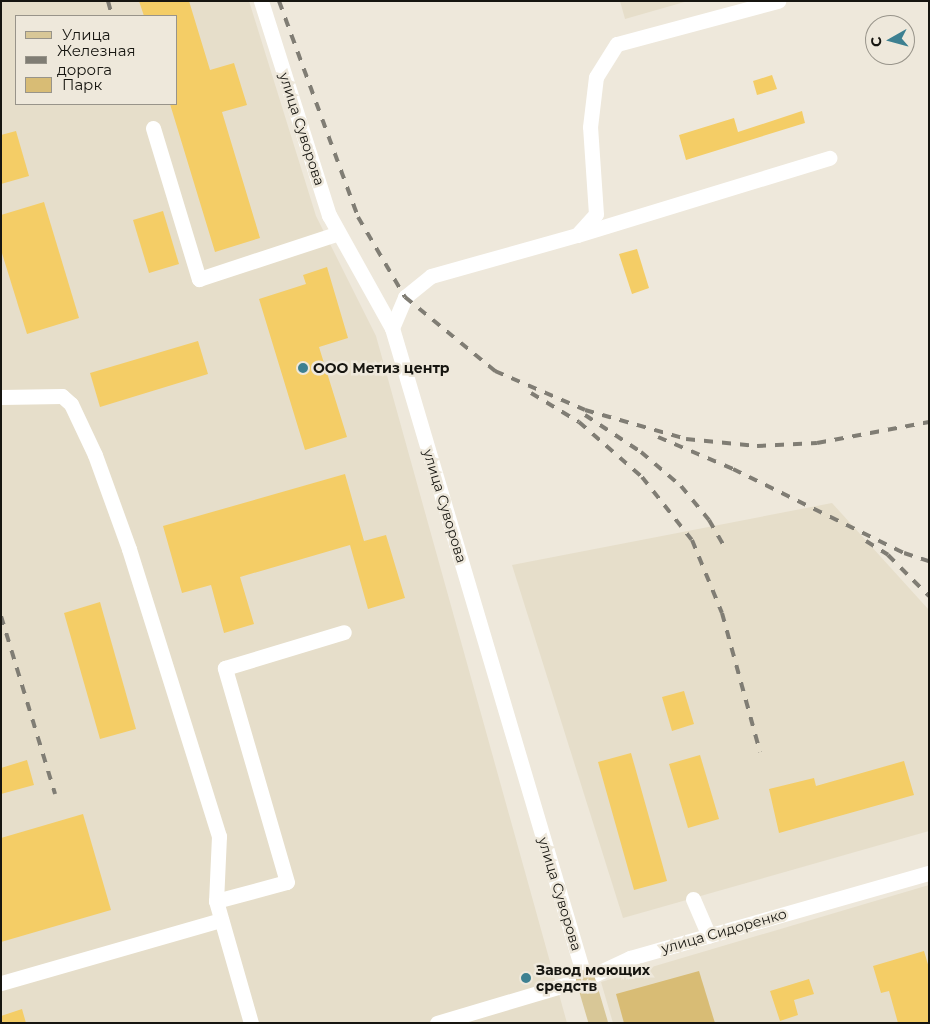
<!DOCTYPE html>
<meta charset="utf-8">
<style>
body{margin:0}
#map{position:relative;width:930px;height:1024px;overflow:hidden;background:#eee8db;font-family:Montserrat,sans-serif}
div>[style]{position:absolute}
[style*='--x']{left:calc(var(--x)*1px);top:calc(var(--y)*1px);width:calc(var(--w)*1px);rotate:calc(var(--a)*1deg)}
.built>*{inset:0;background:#e6deca}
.green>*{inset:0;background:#d8bc75}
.building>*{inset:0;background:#f4cd66}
.minor>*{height:15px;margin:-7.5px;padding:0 7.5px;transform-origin:7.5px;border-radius:7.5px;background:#fff}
.major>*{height:19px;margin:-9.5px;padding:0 9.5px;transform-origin:9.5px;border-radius:9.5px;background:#d8c797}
.rail>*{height:4px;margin-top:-2px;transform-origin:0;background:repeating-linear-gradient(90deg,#807d74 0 9px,transparent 0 18px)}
.dots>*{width:14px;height:14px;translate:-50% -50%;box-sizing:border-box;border:2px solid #eee8db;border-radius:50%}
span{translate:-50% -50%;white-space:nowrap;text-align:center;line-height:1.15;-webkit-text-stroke:5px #eee8db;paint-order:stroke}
.street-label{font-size:14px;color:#161510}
.poi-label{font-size:14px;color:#161510;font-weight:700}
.left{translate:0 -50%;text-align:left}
.frame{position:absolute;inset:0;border:2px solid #161510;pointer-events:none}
.legend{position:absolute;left:15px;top:15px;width:162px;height:90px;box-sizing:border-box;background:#eee8db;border:1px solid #98948a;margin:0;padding:6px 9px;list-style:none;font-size:15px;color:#161510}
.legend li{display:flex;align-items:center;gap:10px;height:25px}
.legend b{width:25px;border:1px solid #98948a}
.north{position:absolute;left:865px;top:15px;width:50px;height:50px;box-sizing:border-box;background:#eee8db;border:1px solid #98948a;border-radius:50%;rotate:263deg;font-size:14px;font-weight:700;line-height:20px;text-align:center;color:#161510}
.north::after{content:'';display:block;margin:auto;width:18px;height:22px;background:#3d8091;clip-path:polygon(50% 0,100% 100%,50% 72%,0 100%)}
</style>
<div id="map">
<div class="built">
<div style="clip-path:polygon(evenodd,1px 1px,249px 1px,316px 216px,376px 336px,567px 1023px,1px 1023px,1px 1px,16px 16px,176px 16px,176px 104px,16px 104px,16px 16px)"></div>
<div style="clip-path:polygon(620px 1px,688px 1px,625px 19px)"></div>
<div style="clip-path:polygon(832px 503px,929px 610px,929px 831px,623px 918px,512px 565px)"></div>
<div style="clip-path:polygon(929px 885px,929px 1023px,613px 1023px,601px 982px)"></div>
</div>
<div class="green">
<div style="clip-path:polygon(699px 971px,715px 1023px,624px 1023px,616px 994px)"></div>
</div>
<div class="building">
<div style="clip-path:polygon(139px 1px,189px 1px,210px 70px,234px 63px,247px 105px,222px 112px,260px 238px,215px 252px,170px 104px,176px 104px,176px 16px,144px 16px)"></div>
<div style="clip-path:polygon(772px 75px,777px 89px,757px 95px,753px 81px)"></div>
<div style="clip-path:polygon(802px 111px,805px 123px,686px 160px,679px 135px,734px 118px,738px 132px)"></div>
<div style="clip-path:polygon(16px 131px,29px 176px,1px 184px,1px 135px)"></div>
<div style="clip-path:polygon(44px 202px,79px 318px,27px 334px,1px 250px,1px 215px)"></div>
<div style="clip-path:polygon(163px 211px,179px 264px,149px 273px,133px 220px)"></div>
<div style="clip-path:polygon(637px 249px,649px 288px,632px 294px,619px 254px)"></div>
<div style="clip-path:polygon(327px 267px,348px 338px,319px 347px,347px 437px,305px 450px,259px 299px,306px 284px,303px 275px)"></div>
<div style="clip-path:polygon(198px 341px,208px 374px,100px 407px,90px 373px)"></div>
<div style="clip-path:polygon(345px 474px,364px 541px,386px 535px,405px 598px,368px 609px,350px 545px,240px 577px,254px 624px,224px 633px,211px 585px,182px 593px,163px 526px)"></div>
<div style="clip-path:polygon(100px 602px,136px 729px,100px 739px,64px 613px)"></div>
<div style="clip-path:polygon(684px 691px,694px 724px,672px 731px,662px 697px)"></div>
<div style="clip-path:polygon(631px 753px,667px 881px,634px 890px,598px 762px)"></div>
<div style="clip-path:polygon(700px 755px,719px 819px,688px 828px,669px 764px)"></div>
<div style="clip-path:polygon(27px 760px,34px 785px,1px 794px,1px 768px)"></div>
<div style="clip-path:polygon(904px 761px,914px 795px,779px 833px,769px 789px,814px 778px,816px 786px)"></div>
<div style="clip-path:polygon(83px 814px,111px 910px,1px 942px,1px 838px)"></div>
<div style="clip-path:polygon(924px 951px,929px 968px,929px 1023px,898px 1023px,889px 991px,881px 993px,873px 966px)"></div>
<div style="clip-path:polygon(809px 979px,814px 994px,794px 1000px,798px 1015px,780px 1021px,770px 991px)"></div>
<div style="clip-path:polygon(22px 1009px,26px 1023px,1px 1023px,1px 1016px)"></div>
</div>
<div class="minor">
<div style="--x:261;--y:1;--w:225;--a:72.4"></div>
<div style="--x:329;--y:215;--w:129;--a:60.9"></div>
<div style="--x:392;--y:328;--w:679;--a:73.49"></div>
<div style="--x:153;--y:128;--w:158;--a:73.1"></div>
<div style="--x:199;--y:279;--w:147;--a:-18.2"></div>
<div style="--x:577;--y:235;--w:264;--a:-17"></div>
<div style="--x:392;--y:328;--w:34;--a:-67"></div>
<div style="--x:405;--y:297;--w:33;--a:-39"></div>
<div style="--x:431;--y:276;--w:152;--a:-15.7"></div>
<div style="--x:577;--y:235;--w:28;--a:-48"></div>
<div style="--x:596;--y:214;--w:87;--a:-93.9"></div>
<div style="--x:590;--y:127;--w:50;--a:-83.2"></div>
<div style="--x:596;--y:77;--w:39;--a:-58"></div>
<div style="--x:617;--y:44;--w:167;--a:-15"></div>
<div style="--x:1;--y:397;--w:61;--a:-0.9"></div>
<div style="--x:62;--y:396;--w:12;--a:42"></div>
<div style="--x:71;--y:404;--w:56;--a:64.8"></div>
<div style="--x:95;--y:455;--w:100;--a:70.1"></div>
<div style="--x:129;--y:549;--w:301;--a:72.6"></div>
<div style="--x:219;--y:836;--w:65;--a:92.6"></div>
<div style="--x:693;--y:899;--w:40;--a:66.6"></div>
<div style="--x:1;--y:983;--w:229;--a:-16"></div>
<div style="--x:251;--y:1023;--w:127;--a:-106"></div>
<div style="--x:216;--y:901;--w:73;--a:-15"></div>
<div style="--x:287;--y:882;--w:223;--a:-106.2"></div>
<div style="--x:225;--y:668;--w:124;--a:-16.8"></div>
<div style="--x:437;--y:1023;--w:154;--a:-16.6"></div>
<div style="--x:585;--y:979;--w:50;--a:-25"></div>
<div style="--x:630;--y:958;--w:311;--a:-15.9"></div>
</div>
<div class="major">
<div style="--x:585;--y:979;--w:46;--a:73.5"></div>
</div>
<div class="rail">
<div style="--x:108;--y:1;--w:16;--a:75"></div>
<div style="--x:279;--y:1;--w:230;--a:69.9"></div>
<div style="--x:358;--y:217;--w:93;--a:59.6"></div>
<div style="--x:405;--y:297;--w:117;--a:39.4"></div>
<div style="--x:495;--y:371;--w:98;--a:23.4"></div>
<div style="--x:585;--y:410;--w:105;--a:16"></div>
<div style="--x:686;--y:439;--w:71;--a:5.6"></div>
<div style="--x:757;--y:446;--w:60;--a:-2.9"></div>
<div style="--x:817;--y:443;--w:114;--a:-10.6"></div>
<div style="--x:531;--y:393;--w:56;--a:31.1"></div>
<div style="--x:579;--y:422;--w:84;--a:41.1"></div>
<div style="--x:642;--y:477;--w:80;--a:51.6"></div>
<div style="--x:692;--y:540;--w:79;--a:67.7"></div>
<div style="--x:722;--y:613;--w:144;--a:74.7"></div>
<div style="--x:585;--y:415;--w:67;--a:33.5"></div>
<div style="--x:641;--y:452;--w:52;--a:40.4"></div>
<div style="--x:681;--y:486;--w:44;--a:50.5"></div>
<div style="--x:709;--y:520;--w:32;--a:60"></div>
<div style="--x:658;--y:437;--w:82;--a:23.1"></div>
<div style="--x:733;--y:469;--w:191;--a:26.2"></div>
<div style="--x:904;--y:553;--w:26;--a:18"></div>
<div style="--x:866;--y:541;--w:26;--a:32"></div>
<div style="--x:888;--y:555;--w:58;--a:45"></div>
<div style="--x:1;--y:616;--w:186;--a:73.1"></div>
</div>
<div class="dots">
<div style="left:303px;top:368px;background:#3d8091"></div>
<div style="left:526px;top:978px;background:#3d8091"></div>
</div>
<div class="street-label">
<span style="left:302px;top:129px;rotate:72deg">улица Суворова</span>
<span style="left:445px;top:506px;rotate:73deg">улица Суворова</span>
<span style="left:560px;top:894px;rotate:73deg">улица Суворова</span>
<span style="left:724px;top:931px;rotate:-16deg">улица Сидоренко</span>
</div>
<div class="poi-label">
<span class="left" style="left:313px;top:368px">ООО Метиз центр</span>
<span class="left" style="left:536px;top:978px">Завод моющих<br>средств</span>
</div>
<div class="frame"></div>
<ul class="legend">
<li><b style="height:6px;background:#d8c797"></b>Улица</li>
<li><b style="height:6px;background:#807d74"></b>Железная дорога</li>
<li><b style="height:14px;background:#d8bc75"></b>Парк</li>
</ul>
<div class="north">С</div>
</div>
